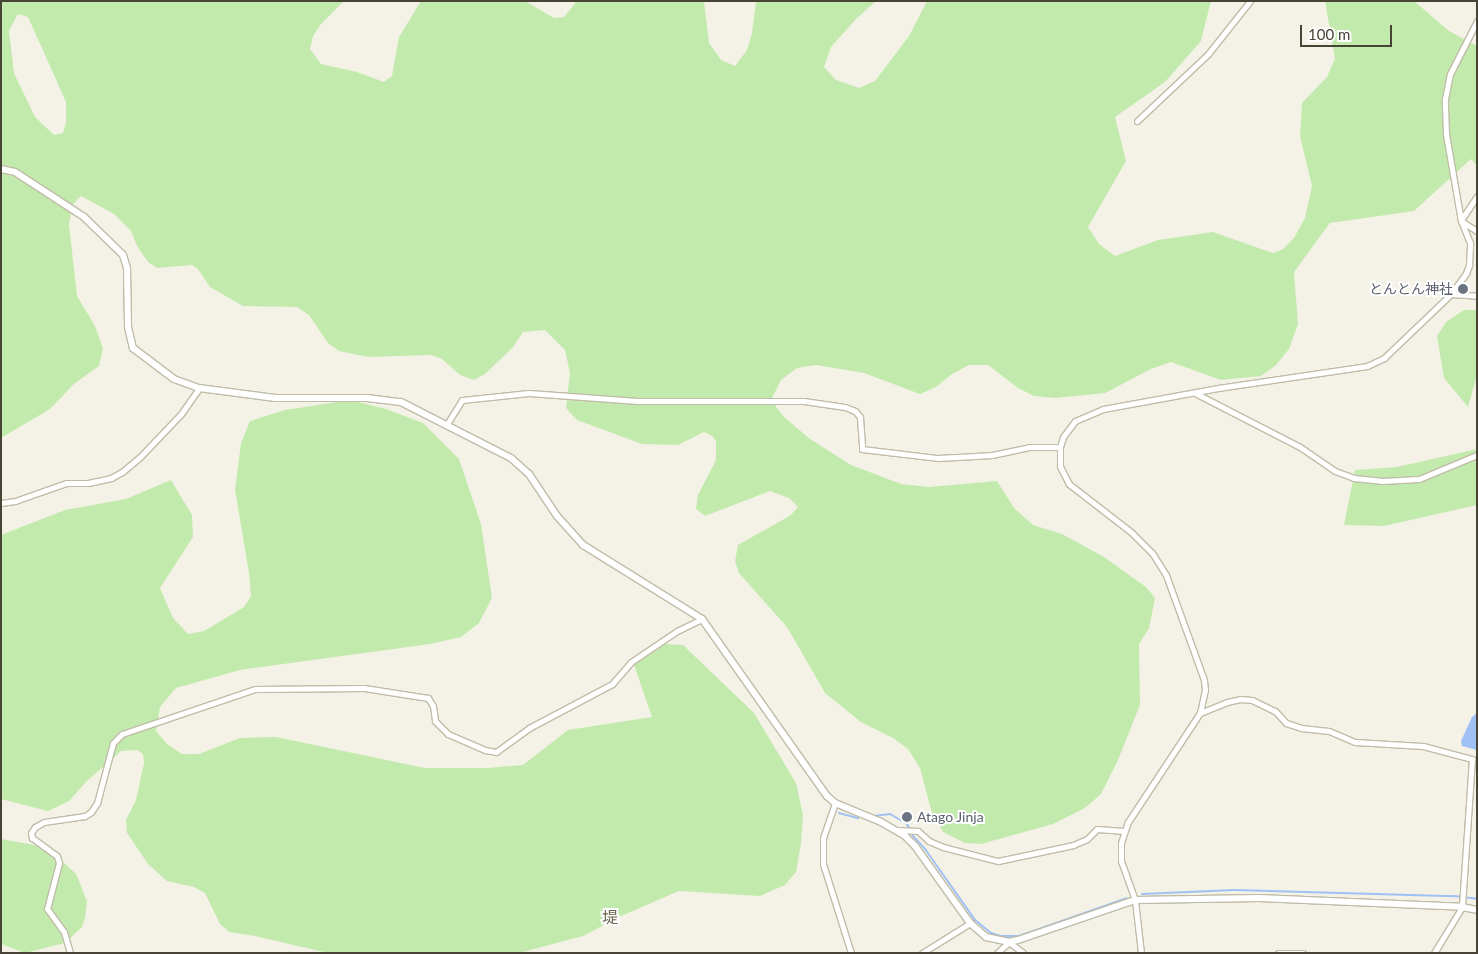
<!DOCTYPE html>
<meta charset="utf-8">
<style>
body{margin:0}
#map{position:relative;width:1478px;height:954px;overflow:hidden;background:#f4f2e6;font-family:Lato,"Noto Sans JP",sans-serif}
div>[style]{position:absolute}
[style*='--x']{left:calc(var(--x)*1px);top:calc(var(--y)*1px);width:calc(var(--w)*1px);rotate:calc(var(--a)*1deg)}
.green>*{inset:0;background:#c3eaad}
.water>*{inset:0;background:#a0c1f3}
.stream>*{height:2px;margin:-1px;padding:0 1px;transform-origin:1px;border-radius:1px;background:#a0c1f3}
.roads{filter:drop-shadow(1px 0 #c0bca8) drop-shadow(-1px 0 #c0bca8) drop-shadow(0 1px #c0bca8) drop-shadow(0 -1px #c0bca8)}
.minor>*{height:5px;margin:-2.5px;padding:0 2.5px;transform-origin:2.5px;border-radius:2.5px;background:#fff}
.tertiary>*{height:6px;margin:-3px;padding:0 3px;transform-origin:3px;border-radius:3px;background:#fff}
.dots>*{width:14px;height:14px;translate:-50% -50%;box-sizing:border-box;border:2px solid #fff;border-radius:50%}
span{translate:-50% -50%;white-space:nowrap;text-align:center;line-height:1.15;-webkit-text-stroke:4px #fff;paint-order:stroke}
.worship-label{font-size:14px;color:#5b616d}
.right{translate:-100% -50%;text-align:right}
.left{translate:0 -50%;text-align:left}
.quarter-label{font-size:16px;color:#6a644c}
.frame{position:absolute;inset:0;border:2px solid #474435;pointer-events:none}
.scale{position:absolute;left:1300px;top:25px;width:92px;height:22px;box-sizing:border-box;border:2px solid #474435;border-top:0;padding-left:6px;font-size:15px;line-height:18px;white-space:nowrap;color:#474435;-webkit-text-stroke:4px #fff;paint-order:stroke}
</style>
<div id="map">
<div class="green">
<div style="clip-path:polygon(evenodd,1px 1px,344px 1px,321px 24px,313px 36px,310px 49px,321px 64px,357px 72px,384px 82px,392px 76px,399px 37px,421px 1px,525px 1px,554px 18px,564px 17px,577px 1px,704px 1px,709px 43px,721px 60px,735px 66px,747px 50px,752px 33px,756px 1px,876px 1px,856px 19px,831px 47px,824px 67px,836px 80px,859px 88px,875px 81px,909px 36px,927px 1px,1211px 1px,1201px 41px,1165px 82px,1115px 117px,1126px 161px,1088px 227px,1099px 244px,1115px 256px,1158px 240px,1213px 232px,1273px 253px,1283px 249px,1294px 238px,1305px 218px,1312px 186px,1300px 136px,1302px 103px,1327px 77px,1335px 59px,1325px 1px,1414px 1px,1449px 31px,1477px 46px,1477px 166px,1471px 159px,1414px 211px,1330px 223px,1294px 272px,1298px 324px,1289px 349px,1276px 365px,1261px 376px,1221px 380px,1171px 362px,1151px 369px,1105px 393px,1055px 398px,1034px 396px,1018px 388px,988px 365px,969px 365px,952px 374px,936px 387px,920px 394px,864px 373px,816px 365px,797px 368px,781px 380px,771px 400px,784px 417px,810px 439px,851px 465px,901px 484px,929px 487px,997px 481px,1014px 508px,1033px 525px,1062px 534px,1104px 557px,1146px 587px,1155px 598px,1149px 628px,1139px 644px,1140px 705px,1118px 760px,1101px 794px,1085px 808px,1053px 824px,981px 844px,965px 843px,943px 832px,932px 813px,920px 768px,908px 749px,893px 738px,861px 722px,825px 693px,787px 627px,739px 573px,735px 561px,738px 545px,791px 515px,798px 507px,789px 498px,770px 491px,705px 516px,696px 509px,698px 495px,716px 460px,716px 441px,712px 436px,704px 432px,678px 445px,642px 444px,577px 420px,566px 408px,570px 373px,565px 350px,545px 330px,523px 332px,513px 347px,485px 374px,474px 380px,460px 375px,442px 359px,431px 355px,368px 357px,339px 351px,328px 343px,309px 315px,297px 307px,243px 306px,210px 287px,198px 269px,192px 265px,157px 268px,148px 262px,137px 246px,131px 231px,114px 214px,81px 196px,73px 204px,69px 224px,77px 296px,95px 326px,103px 349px,99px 366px,74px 384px,50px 409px,1px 438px,1px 1px,18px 14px,28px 17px,66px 102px,66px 123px,63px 133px,54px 135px,35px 117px,14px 73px,9px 31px,18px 14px)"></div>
<div style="clip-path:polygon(1464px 310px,1477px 310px,1477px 375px,1468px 407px,1444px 378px,1437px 336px,1446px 322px)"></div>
<div style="clip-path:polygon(350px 400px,386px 409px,423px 423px,459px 459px,481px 524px,492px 598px,479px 623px,461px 637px,430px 644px,240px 670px,176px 688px,160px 707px,156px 731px,167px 744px,182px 754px,199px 754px,240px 738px,276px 737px,425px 768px,488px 768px,523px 765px,568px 730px,652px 717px,633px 662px,664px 644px,683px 645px,754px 713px,796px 783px,803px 815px,801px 844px,796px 872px,785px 885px,760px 896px,679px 891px,619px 917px,583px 936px,519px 953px,328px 953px,255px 936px,229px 932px,220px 924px,205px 893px,194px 887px,167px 881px,148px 864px,127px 833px,126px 820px,136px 800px,144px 763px,143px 754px,137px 750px,121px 751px,86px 782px,69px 801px,48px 811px,1px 799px,1px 535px,65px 510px,126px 499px,171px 480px,192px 515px,193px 537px,160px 588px,173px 618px,188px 634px,204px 631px,244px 607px,251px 596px,249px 573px,235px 490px,241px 443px,250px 421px,285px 410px)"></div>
<div style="clip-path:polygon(1477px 449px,1477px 505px,1384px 526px,1344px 525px,1355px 470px,1397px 467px)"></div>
<div style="clip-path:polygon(1px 839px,34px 845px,61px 860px,76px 874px,87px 901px,85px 918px,82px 927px,65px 943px,25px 953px,1px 944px)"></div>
</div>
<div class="water">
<div style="clip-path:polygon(1477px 713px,1477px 750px,1462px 746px,1461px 741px,1472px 717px)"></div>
</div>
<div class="stream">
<div style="--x:839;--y:813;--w:20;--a:15"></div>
<div style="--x:874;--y:816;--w:16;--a:-7"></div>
<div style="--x:890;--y:814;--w:20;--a:30"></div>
<div style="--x:907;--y:824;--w:13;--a:63"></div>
<div style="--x:913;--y:836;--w:18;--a:47"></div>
<div style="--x:925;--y:849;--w:87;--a:54.8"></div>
<div style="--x:975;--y:920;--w:21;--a:39"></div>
<div style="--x:991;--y:933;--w:10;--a:17"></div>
<div style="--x:1001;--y:936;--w:18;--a:0"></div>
<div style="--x:1019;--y:936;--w:114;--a:-19.4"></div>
<div style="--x:1142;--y:894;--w:92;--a:-2.5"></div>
<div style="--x:1234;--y:890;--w:220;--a:1.6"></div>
<div style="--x:1454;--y:896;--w:23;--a:7"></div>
</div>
<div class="roads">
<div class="minor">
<div style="--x:1137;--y:121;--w:98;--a:-43.3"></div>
<div style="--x:1208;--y:54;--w:68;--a:-51.6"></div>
<div style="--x:1461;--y:220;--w:29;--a:-56"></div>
<div style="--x:1461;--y:221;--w:19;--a:32"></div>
<div style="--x:1451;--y:294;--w:26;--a:4"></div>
<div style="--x:1195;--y:393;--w:118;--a:27.2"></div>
<div style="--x:1300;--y:447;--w:42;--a:34.4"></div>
<div style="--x:1335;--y:471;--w:20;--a:20"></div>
<div style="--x:1354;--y:478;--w:27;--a:6"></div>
<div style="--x:1381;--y:481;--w:38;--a:-3"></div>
<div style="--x:1419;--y:479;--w:63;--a:-22.5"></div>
<div style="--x:447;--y:424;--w:28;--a:-58"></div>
<div style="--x:462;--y:400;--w:67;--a:-6"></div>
<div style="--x:529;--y:393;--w:109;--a:4.2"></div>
<div style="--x:638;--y:401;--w:166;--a:0"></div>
<div style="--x:804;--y:401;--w:41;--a:8.3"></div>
<div style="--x:845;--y:407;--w:11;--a:22"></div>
<div style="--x:855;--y:411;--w:8;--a:50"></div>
<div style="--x:860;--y:417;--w:32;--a:86"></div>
<div style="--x:862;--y:449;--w:77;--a:6.8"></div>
<div style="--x:938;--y:458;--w:54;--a:-3.2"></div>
<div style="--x:992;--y:455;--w:38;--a:-12"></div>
<div style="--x:1029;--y:447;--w:31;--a:0"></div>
<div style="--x:1;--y:503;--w:14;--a:-8"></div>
<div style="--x:15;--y:501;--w:54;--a:-19.4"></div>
<div style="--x:66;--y:483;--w:22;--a:0"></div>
<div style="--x:88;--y:483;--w:24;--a:-12"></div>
<div style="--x:111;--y:478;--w:13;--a:-29"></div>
<div style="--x:122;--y:472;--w:23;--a:-40"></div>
<div style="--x:140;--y:457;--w:59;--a:-46.4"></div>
<div style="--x:181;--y:414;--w:32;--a:-55"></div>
<div style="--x:1200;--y:713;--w:29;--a:-22"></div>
<div style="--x:1227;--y:702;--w:13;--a:-13"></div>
<div style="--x:1240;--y:699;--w:12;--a:5"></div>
<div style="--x:1252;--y:700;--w:25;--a:26"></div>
<div style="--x:1275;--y:711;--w:16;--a:47"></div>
<div style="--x:1286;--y:723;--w:16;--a:18"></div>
<div style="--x:1301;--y:728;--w:28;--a:6"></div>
<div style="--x:1329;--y:731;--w:28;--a:23"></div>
<div style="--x:1355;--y:742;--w:68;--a:3.4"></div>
<div style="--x:1423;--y:746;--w:51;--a:14.9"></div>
<div style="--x:1472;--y:759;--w:148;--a:93.9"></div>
<div style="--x:1462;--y:907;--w:54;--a:121.3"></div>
<div style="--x:835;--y:803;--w:37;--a:109"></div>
<div style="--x:823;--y:838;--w:26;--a:90"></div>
<div style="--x:823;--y:864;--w:93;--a:72.5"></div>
<div style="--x:897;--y:830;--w:21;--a:3"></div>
<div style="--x:918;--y:831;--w:15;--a:42"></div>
<div style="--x:929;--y:841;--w:15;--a:23"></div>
<div style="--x:943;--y:847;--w:57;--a:14.3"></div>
<div style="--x:998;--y:861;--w:77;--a:-12"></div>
<div style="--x:1073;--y:845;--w:15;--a:-23"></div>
<div style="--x:1087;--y:839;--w:14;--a:-45"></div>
<div style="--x:1097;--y:829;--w:27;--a:4"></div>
<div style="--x:70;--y:953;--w:22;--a:-106"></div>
<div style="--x:64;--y:932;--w:29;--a:-126"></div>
<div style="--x:47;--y:909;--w:48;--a:-75.4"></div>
<div style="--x:59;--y:863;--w:7;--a:-106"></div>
<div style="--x:57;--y:856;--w:31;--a:-144"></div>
<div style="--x:32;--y:838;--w:5;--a:-101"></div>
<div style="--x:31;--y:833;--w:7;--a:-56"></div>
<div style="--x:35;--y:827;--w:10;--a:-29"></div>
<div style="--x:44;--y:822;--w:41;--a:-8.3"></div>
<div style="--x:85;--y:816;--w:7;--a:-34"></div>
<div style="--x:91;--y:812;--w:11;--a:-56"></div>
<div style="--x:97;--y:803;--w:62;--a:-75.1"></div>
<div style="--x:113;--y:743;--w:13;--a:-45"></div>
<div style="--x:122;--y:734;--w:140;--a:-18.7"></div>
<div style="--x:255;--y:689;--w:109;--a:-0.5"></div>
<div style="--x:364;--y:688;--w:65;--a:8.9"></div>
<div style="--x:428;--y:698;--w:9;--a:58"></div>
<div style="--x:433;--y:706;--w:15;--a:82"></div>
<div style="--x:435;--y:721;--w:18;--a:45"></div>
<div style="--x:448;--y:734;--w:40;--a:23.4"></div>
<div style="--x:485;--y:750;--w:11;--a:10"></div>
<div style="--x:496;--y:752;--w:41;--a:-36"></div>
<div style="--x:529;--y:728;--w:94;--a:-27.9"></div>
<div style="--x:612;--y:684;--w:29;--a:-49"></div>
<div style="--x:631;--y:662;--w:55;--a:-34"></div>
<div style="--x:677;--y:631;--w:28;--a:-26"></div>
<div style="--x:922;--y:953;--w:57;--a:-32"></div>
<div style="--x:997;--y:953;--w:16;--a:-43"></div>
<div style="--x:1009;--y:942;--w:18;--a:38"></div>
<div style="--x:1141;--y:953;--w:53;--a:-96.5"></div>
<div style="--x:1135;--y:900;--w:41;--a:-109.7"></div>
<div style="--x:1121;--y:861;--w:18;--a:-90"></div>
<div style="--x:1121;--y:843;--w:22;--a:-72"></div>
<div style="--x:1128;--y:822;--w:131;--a:-56.6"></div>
<div style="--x:1200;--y:713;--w:24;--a:-78"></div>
<div style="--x:1205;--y:690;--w:10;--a:-96"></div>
<div style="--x:1204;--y:680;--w:112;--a:-109.9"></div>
<div style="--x:1166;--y:575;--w:26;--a:-122"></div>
<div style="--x:1152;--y:553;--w:30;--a:-135"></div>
<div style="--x:1131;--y:532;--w:78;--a:-142.3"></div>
<div style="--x:1069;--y:484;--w:20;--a:-117"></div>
<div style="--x:1060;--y:466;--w:19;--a:-90"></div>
<div style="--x:1060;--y:447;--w:10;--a:-73"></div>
<div style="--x:1063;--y:437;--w:20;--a:-53"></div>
<div style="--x:1075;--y:421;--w:30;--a:-23"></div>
<div style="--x:1103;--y:409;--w:117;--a:-10.3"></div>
<div style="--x:1218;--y:388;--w:151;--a:-8.4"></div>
<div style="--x:1367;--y:366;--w:19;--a:-25"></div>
<div style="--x:1384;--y:358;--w:93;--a:-43.7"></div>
<div style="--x:1451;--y:294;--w:26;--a:-54"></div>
<div style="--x:1466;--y:273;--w:9;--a:-69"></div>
<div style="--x:1469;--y:265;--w:22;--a:-87"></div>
<div style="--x:1470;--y:243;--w:24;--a:-112"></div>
<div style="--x:1461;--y:221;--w:88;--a:-99.8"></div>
<div style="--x:1446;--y:134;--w:35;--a:-92"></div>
<div style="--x:1445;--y:99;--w:25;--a:-79"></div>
<div style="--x:1450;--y:74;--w:59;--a:-63"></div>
<div style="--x:1278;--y:953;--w:25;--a:0"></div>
</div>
<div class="tertiary">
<div style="--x:1;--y:169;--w:14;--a:12"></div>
<div style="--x:15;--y:172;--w:82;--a:33.1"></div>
<div style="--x:84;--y:217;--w:54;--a:44.3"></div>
<div style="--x:123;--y:255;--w:14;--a:73"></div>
<div style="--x:127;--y:268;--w:59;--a:89"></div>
<div style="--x:128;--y:327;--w:22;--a:77"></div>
<div style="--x:133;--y:348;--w:51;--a:37.1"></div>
<div style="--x:174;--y:379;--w:27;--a:20"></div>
<div style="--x:199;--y:388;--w:77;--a:7.5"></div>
<div style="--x:275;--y:398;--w:92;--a:0"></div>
<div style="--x:367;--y:398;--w:34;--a:7"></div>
<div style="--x:401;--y:402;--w:123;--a:27"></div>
<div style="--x:511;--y:458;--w:24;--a:42"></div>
<div style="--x:529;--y:474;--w:50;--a:56.3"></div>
<div style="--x:557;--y:516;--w:39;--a:48"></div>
<div style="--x:583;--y:545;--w:140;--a:31.9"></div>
<div style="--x:702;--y:619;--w:217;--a:54.8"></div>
<div style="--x:827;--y:796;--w:11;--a:41"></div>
<div style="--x:835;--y:803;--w:50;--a:22.4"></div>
<div style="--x:881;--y:822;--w:28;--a:30"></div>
<div style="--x:905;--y:836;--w:14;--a:45"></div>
<div style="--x:915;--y:846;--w:95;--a:54.5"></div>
<div style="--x:970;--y:923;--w:21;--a:41"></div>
<div style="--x:986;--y:937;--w:24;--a:12"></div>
<div style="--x:1009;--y:942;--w:9;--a:-13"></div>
<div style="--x:1018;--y:940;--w:124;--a:-18.9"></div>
<div style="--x:1135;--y:900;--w:124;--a:-0.9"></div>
<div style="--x:1259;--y:898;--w:203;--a:2.5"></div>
<div style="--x:1462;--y:907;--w:15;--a:11"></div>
</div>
</div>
<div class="dots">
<div style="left:1463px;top:289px;background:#6b7280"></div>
<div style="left:907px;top:817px;background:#6b7280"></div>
</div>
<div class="worship-label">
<span class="right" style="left:1453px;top:289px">とんとん神社</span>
<span class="left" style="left:917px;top:817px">Atago Jinja</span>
</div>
<div class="quarter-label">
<span style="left:610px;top:917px">堤</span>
</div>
<div class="frame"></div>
<div class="scale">100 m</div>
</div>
